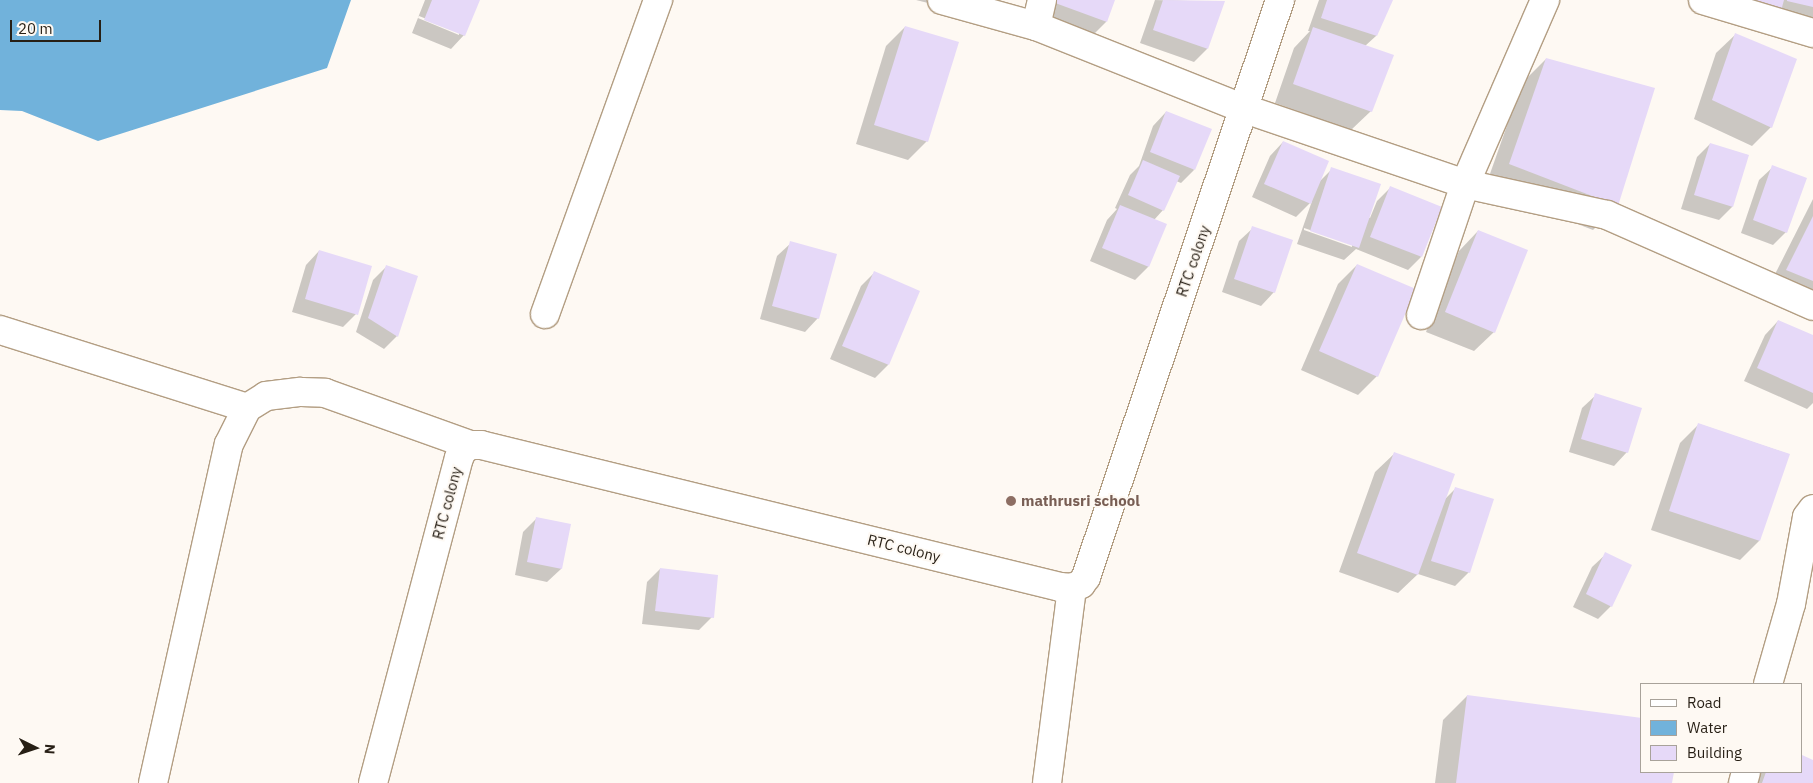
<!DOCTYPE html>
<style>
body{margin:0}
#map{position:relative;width:1813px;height:783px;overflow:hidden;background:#fef9f3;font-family:"IBM Plex Sans",sans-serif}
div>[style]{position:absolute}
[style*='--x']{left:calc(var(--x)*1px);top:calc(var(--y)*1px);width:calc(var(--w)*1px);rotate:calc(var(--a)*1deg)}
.water>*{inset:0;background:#71b2db}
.shadow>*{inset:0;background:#0003}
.building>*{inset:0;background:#e6d9f8}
.roads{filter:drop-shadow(1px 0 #b39e83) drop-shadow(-1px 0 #b39e83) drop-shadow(0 1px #b39e83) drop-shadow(0 -1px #b39e83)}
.street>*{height:28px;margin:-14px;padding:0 14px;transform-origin:14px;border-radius:14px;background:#fff}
.dots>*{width:14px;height:14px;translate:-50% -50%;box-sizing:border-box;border:2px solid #fef9f3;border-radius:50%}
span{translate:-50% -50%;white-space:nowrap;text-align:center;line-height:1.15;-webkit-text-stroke:4px #fef9f3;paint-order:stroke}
.street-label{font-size:15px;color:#271f15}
.education-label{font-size:15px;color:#785e54;font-weight:700}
.left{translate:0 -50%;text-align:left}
.legend{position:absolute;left:1640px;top:683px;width:162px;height:90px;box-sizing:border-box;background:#fef9f3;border:1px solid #a8a29a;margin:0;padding:6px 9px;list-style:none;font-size:15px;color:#271f15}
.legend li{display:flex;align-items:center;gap:10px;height:25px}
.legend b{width:25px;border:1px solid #a8a29a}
.north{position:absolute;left:10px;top:723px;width:50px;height:50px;-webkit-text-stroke:4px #fef9f3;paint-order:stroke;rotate:94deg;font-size:14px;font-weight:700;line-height:20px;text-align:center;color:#271f15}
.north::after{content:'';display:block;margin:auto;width:18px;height:22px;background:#271f15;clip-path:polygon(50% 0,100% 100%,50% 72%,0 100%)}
.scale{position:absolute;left:10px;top:20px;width:91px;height:22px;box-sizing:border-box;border:2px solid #271f15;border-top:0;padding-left:6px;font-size:15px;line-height:18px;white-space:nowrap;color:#271f15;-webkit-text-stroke:4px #fef9f3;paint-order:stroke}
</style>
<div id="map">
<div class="water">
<div style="clip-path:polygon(0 0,351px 0,327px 68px,98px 141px,22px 111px,0 110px)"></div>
</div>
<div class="shadow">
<div style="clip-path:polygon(evenodd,425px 0,479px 0,464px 35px,451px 49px,412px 33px,425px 0,419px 16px,459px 32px,459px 35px,418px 18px,419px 16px)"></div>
<div style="clip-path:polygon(916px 0,932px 0,928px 3px)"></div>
<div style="clip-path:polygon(1039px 0,1113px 0,1106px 22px,1093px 35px,1034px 15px)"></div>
<div style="clip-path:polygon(1155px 0,1224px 2px,1207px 49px,1194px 62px,1140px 43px)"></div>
<div style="clip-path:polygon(1319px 0,1392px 0,1376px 36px,1365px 46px,1371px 111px,1351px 130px,1275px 103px,1294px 48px,1310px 31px,1308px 31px)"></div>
<div style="clip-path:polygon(1711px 0,1813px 0,1813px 23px)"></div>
<div style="clip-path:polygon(905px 27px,927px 141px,908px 160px,856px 144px,886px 46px)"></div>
<div style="clip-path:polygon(1736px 34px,1771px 127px,1752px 146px,1694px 119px,1716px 53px)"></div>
<div style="clip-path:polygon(1546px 59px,1617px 206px,1593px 230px,1485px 188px,1522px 83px)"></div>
<div style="clip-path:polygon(1166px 112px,1194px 170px,1181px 183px,1176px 181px,1163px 210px,1154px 220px,1148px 267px,1135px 280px,1090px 261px,1107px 220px,1117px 209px,1115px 208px,1130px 175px,1139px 166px,1153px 126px)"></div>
<div style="clip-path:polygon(evenodd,1283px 142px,1320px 181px,1332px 169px,1368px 217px,1370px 218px,1377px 201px,1390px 188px,1421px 257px,1408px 270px,1356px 249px,1344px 260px,1297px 244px,1312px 201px,1296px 217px,1252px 197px,1270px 156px,1283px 142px,1304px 228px,1352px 244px,1352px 247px,1304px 230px,1304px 228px)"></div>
<div style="clip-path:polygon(1710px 144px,1747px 155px,1732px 207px,1719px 220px,1681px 209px,1697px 157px)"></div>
<div style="clip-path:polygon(1773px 167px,1786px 232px,1773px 245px,1741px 233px,1759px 180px)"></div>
<div style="clip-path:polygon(1813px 199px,1813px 308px,1767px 290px)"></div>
<div style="clip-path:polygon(1253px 228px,1274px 292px,1261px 306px,1222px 292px,1239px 241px)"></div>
<div style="clip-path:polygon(1478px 231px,1494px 332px,1474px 351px,1426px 332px,1459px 251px)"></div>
<div style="clip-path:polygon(791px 243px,818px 318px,805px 332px,760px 319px,777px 256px)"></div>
<div style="clip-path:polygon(319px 251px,356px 314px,343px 327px,292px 312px,306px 265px)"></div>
<div style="clip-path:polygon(1357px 265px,1377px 376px,1358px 395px,1301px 370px,1338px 284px)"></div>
<div style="clip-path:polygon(386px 267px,397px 336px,384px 349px,356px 332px,373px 280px)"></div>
<div style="clip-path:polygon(874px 273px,888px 365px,875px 378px,830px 359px,861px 286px)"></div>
<div style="clip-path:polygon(1778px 321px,1813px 337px,1813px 403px,1807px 409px,1744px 381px,1765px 335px)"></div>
<div style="clip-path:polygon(1596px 395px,1627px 452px,1614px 466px,1569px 452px,1582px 408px)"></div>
<div style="clip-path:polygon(1699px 424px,1788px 454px,1759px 541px,1740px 560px,1651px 530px,1680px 443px)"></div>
<div style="clip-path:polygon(1395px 453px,1444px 500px,1456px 488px,1469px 572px,1455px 586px,1418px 574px,1398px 593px,1339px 572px,1375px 472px)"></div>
<div style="clip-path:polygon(537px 518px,570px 525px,561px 569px,547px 582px,515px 575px,523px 532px)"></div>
<div style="clip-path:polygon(1606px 554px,1611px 606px,1598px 619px,1573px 607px,1592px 567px)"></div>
<div style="clip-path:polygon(660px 569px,712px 617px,699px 630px,642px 624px,647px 582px)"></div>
<div style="clip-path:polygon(1467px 696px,1642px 772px,1673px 772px,1671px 783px,1435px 783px,1443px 720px)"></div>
<div style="clip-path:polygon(1802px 757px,1813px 761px,1813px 783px,1754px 783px,1758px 772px,1802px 772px)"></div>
</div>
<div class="building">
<div style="clip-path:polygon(432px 0,480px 0,465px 36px,424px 20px)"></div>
<div style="clip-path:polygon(1047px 0,1115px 0,1107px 22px)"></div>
<div style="clip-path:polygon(1163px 0,1225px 1px,1208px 49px,1153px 30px)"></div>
<div style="clip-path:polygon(1327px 0,1393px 0,1377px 36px,1321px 18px)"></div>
<div style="clip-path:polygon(1751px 0,1784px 0,1781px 11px)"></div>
<div style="clip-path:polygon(1787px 0,1813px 0,1813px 7px,1787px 1px)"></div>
<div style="clip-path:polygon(905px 26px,959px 42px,928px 142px,874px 125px)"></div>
<div style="clip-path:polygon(1313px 27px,1394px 55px,1372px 112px,1293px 84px)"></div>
<div style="clip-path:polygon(1735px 33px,1797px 59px,1772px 128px,1712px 100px)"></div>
<div style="clip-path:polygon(1546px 58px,1655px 88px,1618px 206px,1509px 164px)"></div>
<div style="clip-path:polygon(1166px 111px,1212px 129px,1195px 170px,1150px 152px)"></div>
<div style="clip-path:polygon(1283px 141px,1329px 161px,1311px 204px,1264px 184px)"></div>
<div style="clip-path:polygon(1710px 143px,1749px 155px,1733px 207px,1694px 195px)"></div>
<div style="clip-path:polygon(1143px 160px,1180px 176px,1164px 211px,1128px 195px)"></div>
<div style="clip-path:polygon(1772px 165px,1807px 178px,1787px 233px,1753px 220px)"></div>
<div style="clip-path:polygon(1331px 167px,1381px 184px,1359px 248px,1310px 231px)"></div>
<div style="clip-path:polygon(1390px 186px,1442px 207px,1422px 257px,1370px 237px)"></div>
<div style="clip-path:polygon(1120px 205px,1167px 224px,1149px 267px,1102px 248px)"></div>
<div style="clip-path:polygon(1813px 216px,1813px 281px,1786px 270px)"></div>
<div style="clip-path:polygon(1252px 226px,1293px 240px,1275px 293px,1234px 279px)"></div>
<div style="clip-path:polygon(1478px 230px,1528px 250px,1495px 333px,1445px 312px)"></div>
<div style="clip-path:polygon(790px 241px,837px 254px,819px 319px,772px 306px)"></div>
<div style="clip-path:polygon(319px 250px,372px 266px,358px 315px,305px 299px)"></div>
<div style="clip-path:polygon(1357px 264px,1416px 289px,1378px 377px,1319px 351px)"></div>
<div style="clip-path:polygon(386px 265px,418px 276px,398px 337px,368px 318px)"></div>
<div style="clip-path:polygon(874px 271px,920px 291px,889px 365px,842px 346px)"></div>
<div style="clip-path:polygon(1778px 320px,1813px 335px,1813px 393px,1757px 368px)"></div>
<div style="clip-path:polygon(1595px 393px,1642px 408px,1628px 453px,1581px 439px)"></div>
<div style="clip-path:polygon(1698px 423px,1790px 454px,1760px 541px,1669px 511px)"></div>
<div style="clip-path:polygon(1394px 452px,1455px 474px,1418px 575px,1357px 553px)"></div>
<div style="clip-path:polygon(1455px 487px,1494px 499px,1470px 573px,1431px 561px)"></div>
<div style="clip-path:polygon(536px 517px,571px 524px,562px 569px,527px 562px)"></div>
<div style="clip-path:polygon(1605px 552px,1632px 565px,1612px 607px,1586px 594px)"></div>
<div style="clip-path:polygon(660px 568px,718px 575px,714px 618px,655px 611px)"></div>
<div style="clip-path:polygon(1467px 695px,1642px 718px,1642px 772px,1674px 772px,1672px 783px,1456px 783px)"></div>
<div style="clip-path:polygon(1802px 755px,1813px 760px,1813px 783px,1762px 783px,1766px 772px,1802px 772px)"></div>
</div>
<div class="roads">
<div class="street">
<div style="--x:942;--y:0;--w:98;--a:15.5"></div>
<div style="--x:1036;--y:26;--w:225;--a:21.7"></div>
<div style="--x:1245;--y:109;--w:232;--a:18.8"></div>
<div style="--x:1465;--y:184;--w:145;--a:12.3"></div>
<div style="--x:1607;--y:215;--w:225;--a:23.8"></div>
<div style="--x:1703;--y:0;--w:115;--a:16.7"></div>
<div style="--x:1036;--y:26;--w:27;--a:-77"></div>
<div style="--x:545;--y:314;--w:334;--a:-70.2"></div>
<div style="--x:1421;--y:315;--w:138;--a:-71.4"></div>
<div style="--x:1465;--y:184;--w:201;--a:-66.5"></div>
<div style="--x:0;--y:330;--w:259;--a:17.5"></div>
<div style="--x:1768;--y:684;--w:83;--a:-74"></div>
<div style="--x:1791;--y:604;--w:88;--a:-79.6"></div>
<div style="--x:1807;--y:517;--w:10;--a:-53"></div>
<div style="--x:153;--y:783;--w:347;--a:-77.4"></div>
<div style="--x:229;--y:444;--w:40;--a:-63.4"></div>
<div style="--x:247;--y:408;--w:22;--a:-32"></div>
<div style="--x:266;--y:396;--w:35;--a:-7"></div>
<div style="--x:301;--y:392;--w:24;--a:2"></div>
<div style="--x:325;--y:393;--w:154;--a:19.7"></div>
<div style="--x:373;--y:783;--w:336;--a:-75.2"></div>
<div style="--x:459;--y:458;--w:8;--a:-67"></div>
<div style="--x:462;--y:451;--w:10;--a:-37"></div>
<div style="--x:470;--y:445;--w:11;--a:0"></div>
<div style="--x:481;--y:445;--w:596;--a:13.78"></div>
<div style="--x:1060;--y:587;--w:12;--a:5"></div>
<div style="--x:1072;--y:588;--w:10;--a:-24"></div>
<div style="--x:1081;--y:584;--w:9;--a:-54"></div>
<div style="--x:1086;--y:577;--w:609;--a:-71.42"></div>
<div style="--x:1047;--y:783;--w:197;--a:-82.7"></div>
<div style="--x:1743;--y:783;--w:11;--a:-75"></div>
</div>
</div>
<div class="dots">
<div style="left:1011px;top:501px;background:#8d6e63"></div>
</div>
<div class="street-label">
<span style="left:1193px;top:261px;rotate:-71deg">RTC colony</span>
<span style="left:447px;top:503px;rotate:-75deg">RTC colony</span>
<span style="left:904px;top:548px;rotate:14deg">RTC colony</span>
</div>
<div class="education-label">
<span class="left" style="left:1021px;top:501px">mathrusri school</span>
</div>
<ul class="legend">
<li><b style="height:6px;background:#fff"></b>Road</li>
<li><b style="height:14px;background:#71b2db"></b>Water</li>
<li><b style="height:14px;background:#e6d9f8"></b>Building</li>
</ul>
<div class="north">N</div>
<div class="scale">20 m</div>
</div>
